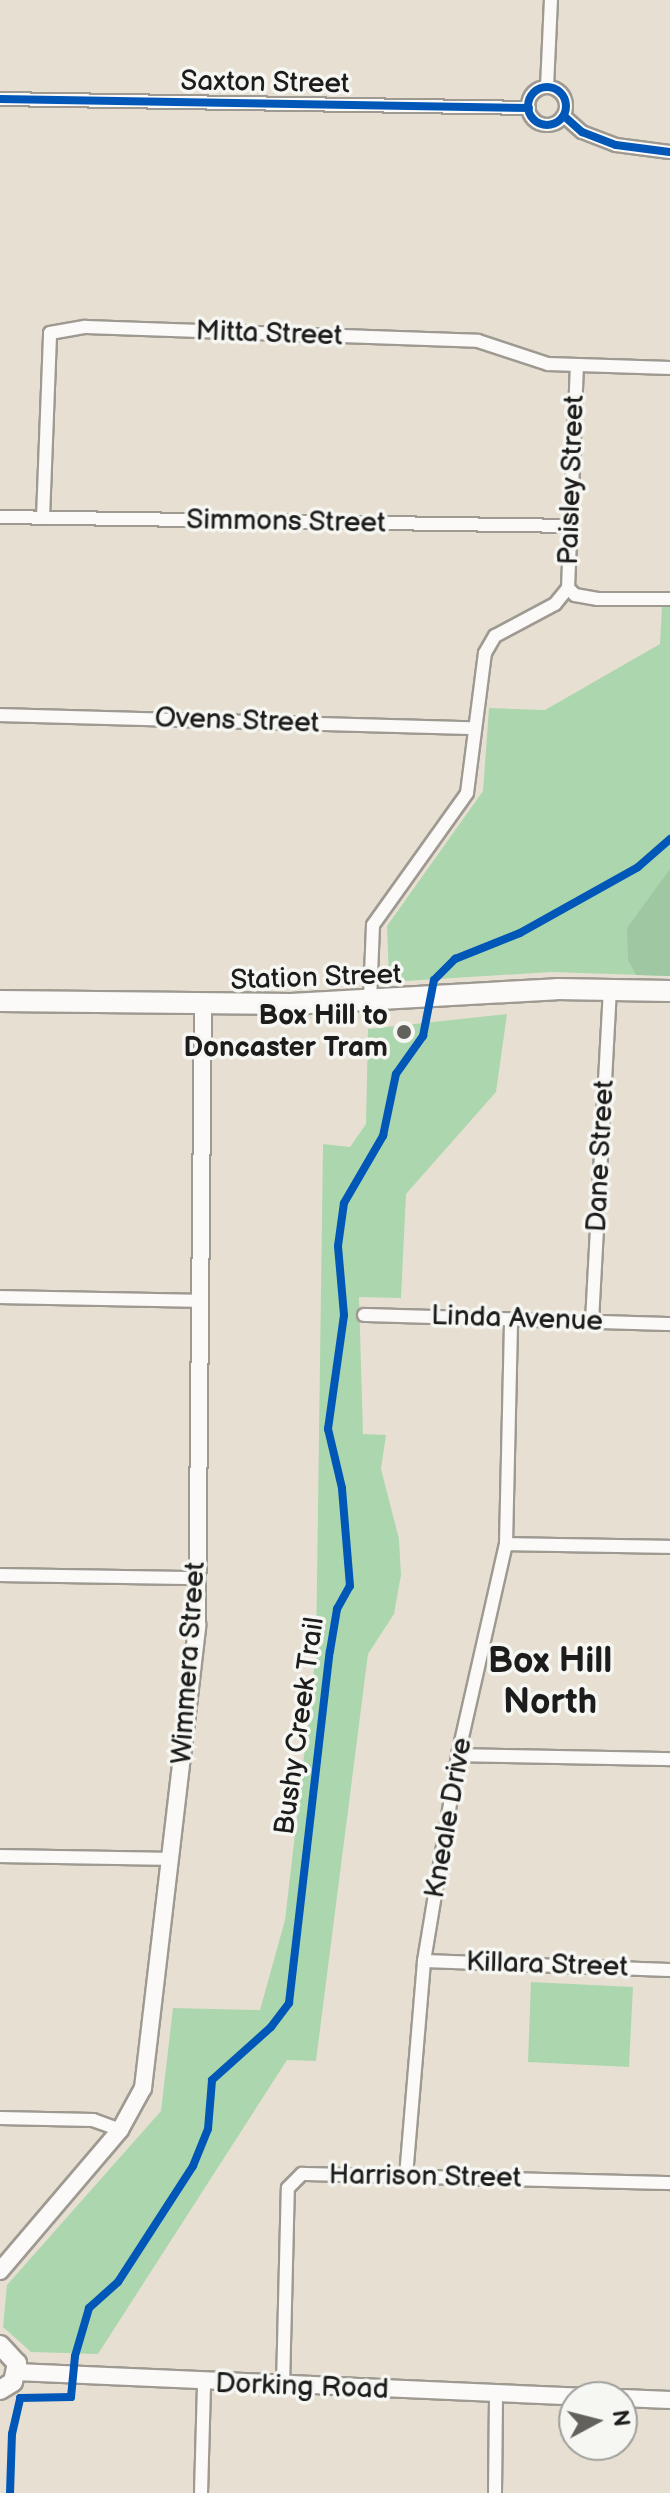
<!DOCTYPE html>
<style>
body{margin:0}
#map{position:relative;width:670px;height:2493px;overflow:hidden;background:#e7e0d2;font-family:"Balsamiq Sans",sans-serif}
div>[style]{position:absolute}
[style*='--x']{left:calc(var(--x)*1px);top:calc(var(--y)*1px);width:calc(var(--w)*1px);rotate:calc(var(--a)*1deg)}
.green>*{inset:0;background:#acd7ae}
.forest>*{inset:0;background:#9fc7a2}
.roads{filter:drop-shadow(2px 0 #9e9a92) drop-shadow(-2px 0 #9e9a92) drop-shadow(0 2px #9e9a92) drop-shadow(0 -2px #9e9a92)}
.minor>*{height:12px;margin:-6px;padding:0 6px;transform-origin:6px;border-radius:6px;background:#fbfaf8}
.minor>.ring{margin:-6px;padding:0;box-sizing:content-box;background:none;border:12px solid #fbfaf8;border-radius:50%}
.tertiary>*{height:16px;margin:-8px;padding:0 8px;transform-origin:8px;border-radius:8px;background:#fbfaf8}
.secondary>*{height:18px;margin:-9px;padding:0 9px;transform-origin:9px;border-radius:9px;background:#fbfaf8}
.primary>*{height:20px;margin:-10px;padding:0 10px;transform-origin:10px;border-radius:10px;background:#fbfaf8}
.cycleway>*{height:8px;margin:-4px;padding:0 4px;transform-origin:4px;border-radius:4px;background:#0057b8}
.cycleway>.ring{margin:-4px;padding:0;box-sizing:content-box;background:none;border:8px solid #0057b8;border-radius:50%}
.dots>*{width:22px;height:22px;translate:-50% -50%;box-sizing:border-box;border:4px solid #f6f6f2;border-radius:50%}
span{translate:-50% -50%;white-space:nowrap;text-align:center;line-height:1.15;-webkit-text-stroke:7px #f6f6f2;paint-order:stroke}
.street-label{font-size:28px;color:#1c1c1c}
.poi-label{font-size:28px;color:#1c1c1c;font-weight:700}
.right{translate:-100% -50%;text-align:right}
.district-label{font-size:36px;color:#1c1c1c;font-weight:700}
.north{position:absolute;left:558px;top:2381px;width:80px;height:80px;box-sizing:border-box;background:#f6f6f2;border:2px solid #9f9f9c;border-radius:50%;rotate:83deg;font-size:22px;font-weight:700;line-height:32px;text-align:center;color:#1c1c1c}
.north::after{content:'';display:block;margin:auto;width:28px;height:36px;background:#63615c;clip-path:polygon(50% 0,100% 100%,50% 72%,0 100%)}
</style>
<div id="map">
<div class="green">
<div style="clip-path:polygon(662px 606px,670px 606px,670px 976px,551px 972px,389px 982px,387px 926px,483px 791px,489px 708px,545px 710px,660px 644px)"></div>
<div style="clip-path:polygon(507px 1014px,496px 1092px,406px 1194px,401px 1298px,359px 1297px,363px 1434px,386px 1435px,381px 1469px,399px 1539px,401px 1575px,394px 1614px,368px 1654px,316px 2061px,287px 2060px,98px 2354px,31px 2352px,3px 2327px,7px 2285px,161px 2111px,173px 2008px,260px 2010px,285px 1920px,316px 1652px,323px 1144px,350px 1147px,366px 1124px,368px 1029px)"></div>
<div style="clip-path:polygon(531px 1982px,633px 1987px,629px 2067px,528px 2062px)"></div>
</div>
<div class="forest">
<div style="clip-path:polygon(670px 869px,670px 976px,636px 975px,628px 960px,627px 928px)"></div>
</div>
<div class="roads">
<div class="minor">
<div style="--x:547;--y:87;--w:87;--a:-87.4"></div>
<div class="ring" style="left:528px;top:87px;width:26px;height:26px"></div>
<div style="--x:0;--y:99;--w:529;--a:0.97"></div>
<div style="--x:564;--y:116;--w:24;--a:42"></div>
<div style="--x:582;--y:132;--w:36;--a:21"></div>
<div style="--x:616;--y:145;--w:54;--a:7.4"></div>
<div style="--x:0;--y:517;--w:571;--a:0.9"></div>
<div style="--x:43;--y:518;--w:185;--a:-87.8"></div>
<div style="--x:50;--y:333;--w:36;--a:-10"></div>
<div style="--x:85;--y:327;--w:393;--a:2"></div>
<div style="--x:478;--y:341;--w:74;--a:18.2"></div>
<div style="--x:548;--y:364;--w:122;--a:1.9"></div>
<div style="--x:568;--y:588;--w:10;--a:45"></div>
<div style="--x:575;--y:595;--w:23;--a:10"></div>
<div style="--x:598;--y:599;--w:72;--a:0"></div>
<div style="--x:0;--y:715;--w:473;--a:1.6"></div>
<div style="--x:370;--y:1000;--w:75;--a:-87.7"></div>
<div style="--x:373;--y:925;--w:162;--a:-54.5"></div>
<div style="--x:467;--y:793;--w:141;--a:-82.7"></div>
<div style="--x:485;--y:653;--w:20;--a:-60"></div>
<div style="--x:495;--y:636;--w:68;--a:-28.1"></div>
<div style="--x:555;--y:604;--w:21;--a:-51"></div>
<div style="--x:568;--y:588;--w:222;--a:-87.7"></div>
<div style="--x:0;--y:1297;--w:201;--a:1.1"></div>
<div style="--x:364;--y:1315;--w:306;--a:1.7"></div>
<div style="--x:592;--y:1321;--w:331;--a:-86.9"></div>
<div style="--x:506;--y:1544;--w:164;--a:1"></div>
<div style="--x:0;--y:1575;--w:196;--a:0.9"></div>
<div style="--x:458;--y:1755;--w:212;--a:1.1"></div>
<div style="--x:0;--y:1856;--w:170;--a:1"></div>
<div style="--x:424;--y:1961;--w:246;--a:2.1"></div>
<div style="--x:0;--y:2118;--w:93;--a:1.2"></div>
<div style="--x:93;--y:2120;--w:29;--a:20"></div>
<div style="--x:406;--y:2176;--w:216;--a:-85.2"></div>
<div style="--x:424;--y:1961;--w:209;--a:-80.6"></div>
<div style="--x:458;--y:1755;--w:216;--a:-77.2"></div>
<div style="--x:506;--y:1544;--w:225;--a:-88.7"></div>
<div style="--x:283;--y:2386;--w:198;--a:-88.6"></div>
<div style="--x:288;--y:2188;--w:20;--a:-45"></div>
<div style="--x:302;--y:2174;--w:368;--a:1.4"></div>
<div style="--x:201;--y:2493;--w:110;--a:-88.4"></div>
<div style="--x:495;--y:2493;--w:100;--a:-89.4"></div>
</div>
<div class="tertiary">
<div style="--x:0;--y:2271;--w:185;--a:-49.6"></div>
<div style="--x:120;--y:2130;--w:48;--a:-61.3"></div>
<div style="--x:143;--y:2088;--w:466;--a:-83.3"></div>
<div style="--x:197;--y:1625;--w:623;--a:-89.45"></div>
<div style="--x:16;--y:2372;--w:572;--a:2.51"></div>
<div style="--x:622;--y:2398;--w:48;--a:2.4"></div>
</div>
<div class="secondary">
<div style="--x:0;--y:2345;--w:25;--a:47"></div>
<div style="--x:17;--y:2363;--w:19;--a:102"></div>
<div style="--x:13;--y:2382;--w:15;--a:148"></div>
</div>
<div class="primary">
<div style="--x:0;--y:1001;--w:291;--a:0.6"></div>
<div style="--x:291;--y:1004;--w:266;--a:-3.2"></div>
<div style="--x:557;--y:989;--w:113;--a:1"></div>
</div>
</div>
<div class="cycleway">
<div class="ring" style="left:528px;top:87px;width:30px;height:30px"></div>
<div style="--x:0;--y:99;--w:529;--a:0.97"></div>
<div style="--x:564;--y:116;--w:24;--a:42"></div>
<div style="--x:582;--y:132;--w:36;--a:21"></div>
<div style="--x:616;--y:145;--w:54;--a:7.4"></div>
<div style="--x:10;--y:2493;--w:59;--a:-88.1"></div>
<div style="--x:12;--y:2434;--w:37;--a:-77"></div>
<div style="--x:20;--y:2398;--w:51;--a:-1.1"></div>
<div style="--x:71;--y:2397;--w:41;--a:-84.4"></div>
<div style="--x:75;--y:2356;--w:50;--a:-73.7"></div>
<div style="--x:89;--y:2308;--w:39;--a:-42"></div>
<div style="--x:118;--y:2282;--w:138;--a:-57.1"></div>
<div style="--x:193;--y:2166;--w:40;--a:-68"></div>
<div style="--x:208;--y:2129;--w:49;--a:-85.3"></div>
<div style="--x:212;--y:2080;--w:79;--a:-41.9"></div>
<div style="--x:271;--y:2027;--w:30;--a:-53"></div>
<div style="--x:289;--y:2003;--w:354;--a:-83.4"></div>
<div style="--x:330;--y:1651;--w:43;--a:-80.5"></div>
<div style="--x:337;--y:1609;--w:26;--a:-61"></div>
<div style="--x:350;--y:1586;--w:98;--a:-94.7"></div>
<div style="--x:342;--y:1488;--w:61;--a:-103.3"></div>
<div style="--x:328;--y:1429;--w:115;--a:-82"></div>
<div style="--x:344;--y:1315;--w:69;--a:-95"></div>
<div style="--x:338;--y:1246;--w:43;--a:-82.1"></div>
<div style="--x:344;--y:1203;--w:78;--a:-59.8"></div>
<div style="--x:383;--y:1136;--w:63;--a:-78.2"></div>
<div style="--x:396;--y:1074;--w:47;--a:-54.6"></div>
<div style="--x:423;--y:1036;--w:57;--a:-78.9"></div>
<div style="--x:434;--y:980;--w:30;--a:-45"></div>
<div style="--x:455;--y:959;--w:70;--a:-21.8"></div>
<div style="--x:520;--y:933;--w:135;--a:-29.2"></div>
<div style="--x:638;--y:867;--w:43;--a:-41.2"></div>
</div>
<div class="dots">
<div style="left:404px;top:1032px;background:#63615c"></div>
</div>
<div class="street-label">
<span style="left:265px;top:83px;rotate:1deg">Saxton Street</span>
<span style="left:269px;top:334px;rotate:2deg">Mitta Street</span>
<span style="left:572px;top:480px;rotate:-88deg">Paisley Street</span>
<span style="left:286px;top:522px;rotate:1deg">Simmons Street</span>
<span style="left:237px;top:721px;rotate:2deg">Ovens Street</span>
<span style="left:316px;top:978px;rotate:-2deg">Station Street</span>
<span style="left:601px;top:1156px;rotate:-87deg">Dane Street</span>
<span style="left:517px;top:1319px;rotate:2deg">Linda Avenue</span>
<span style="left:189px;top:1663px;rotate:-86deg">Wimmera Street</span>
<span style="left:300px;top:1726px;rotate:-82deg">Bushy Creek Trail</span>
<span style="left:449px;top:1818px;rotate:-80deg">Kneale Drive</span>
<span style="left:547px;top:1965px;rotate:2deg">Killara Street</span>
<span style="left:425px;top:2177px;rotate:1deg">Harrison Street</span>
<span style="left:302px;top:2387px;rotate:2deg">Dorking Road</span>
</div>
<div class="poi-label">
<span class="right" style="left:388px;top:1032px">Box Hill to<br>Doncaster Tram</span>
</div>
<div class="district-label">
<span style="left:550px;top:1682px">Box Hill<br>North</span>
</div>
<div class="north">N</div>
</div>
